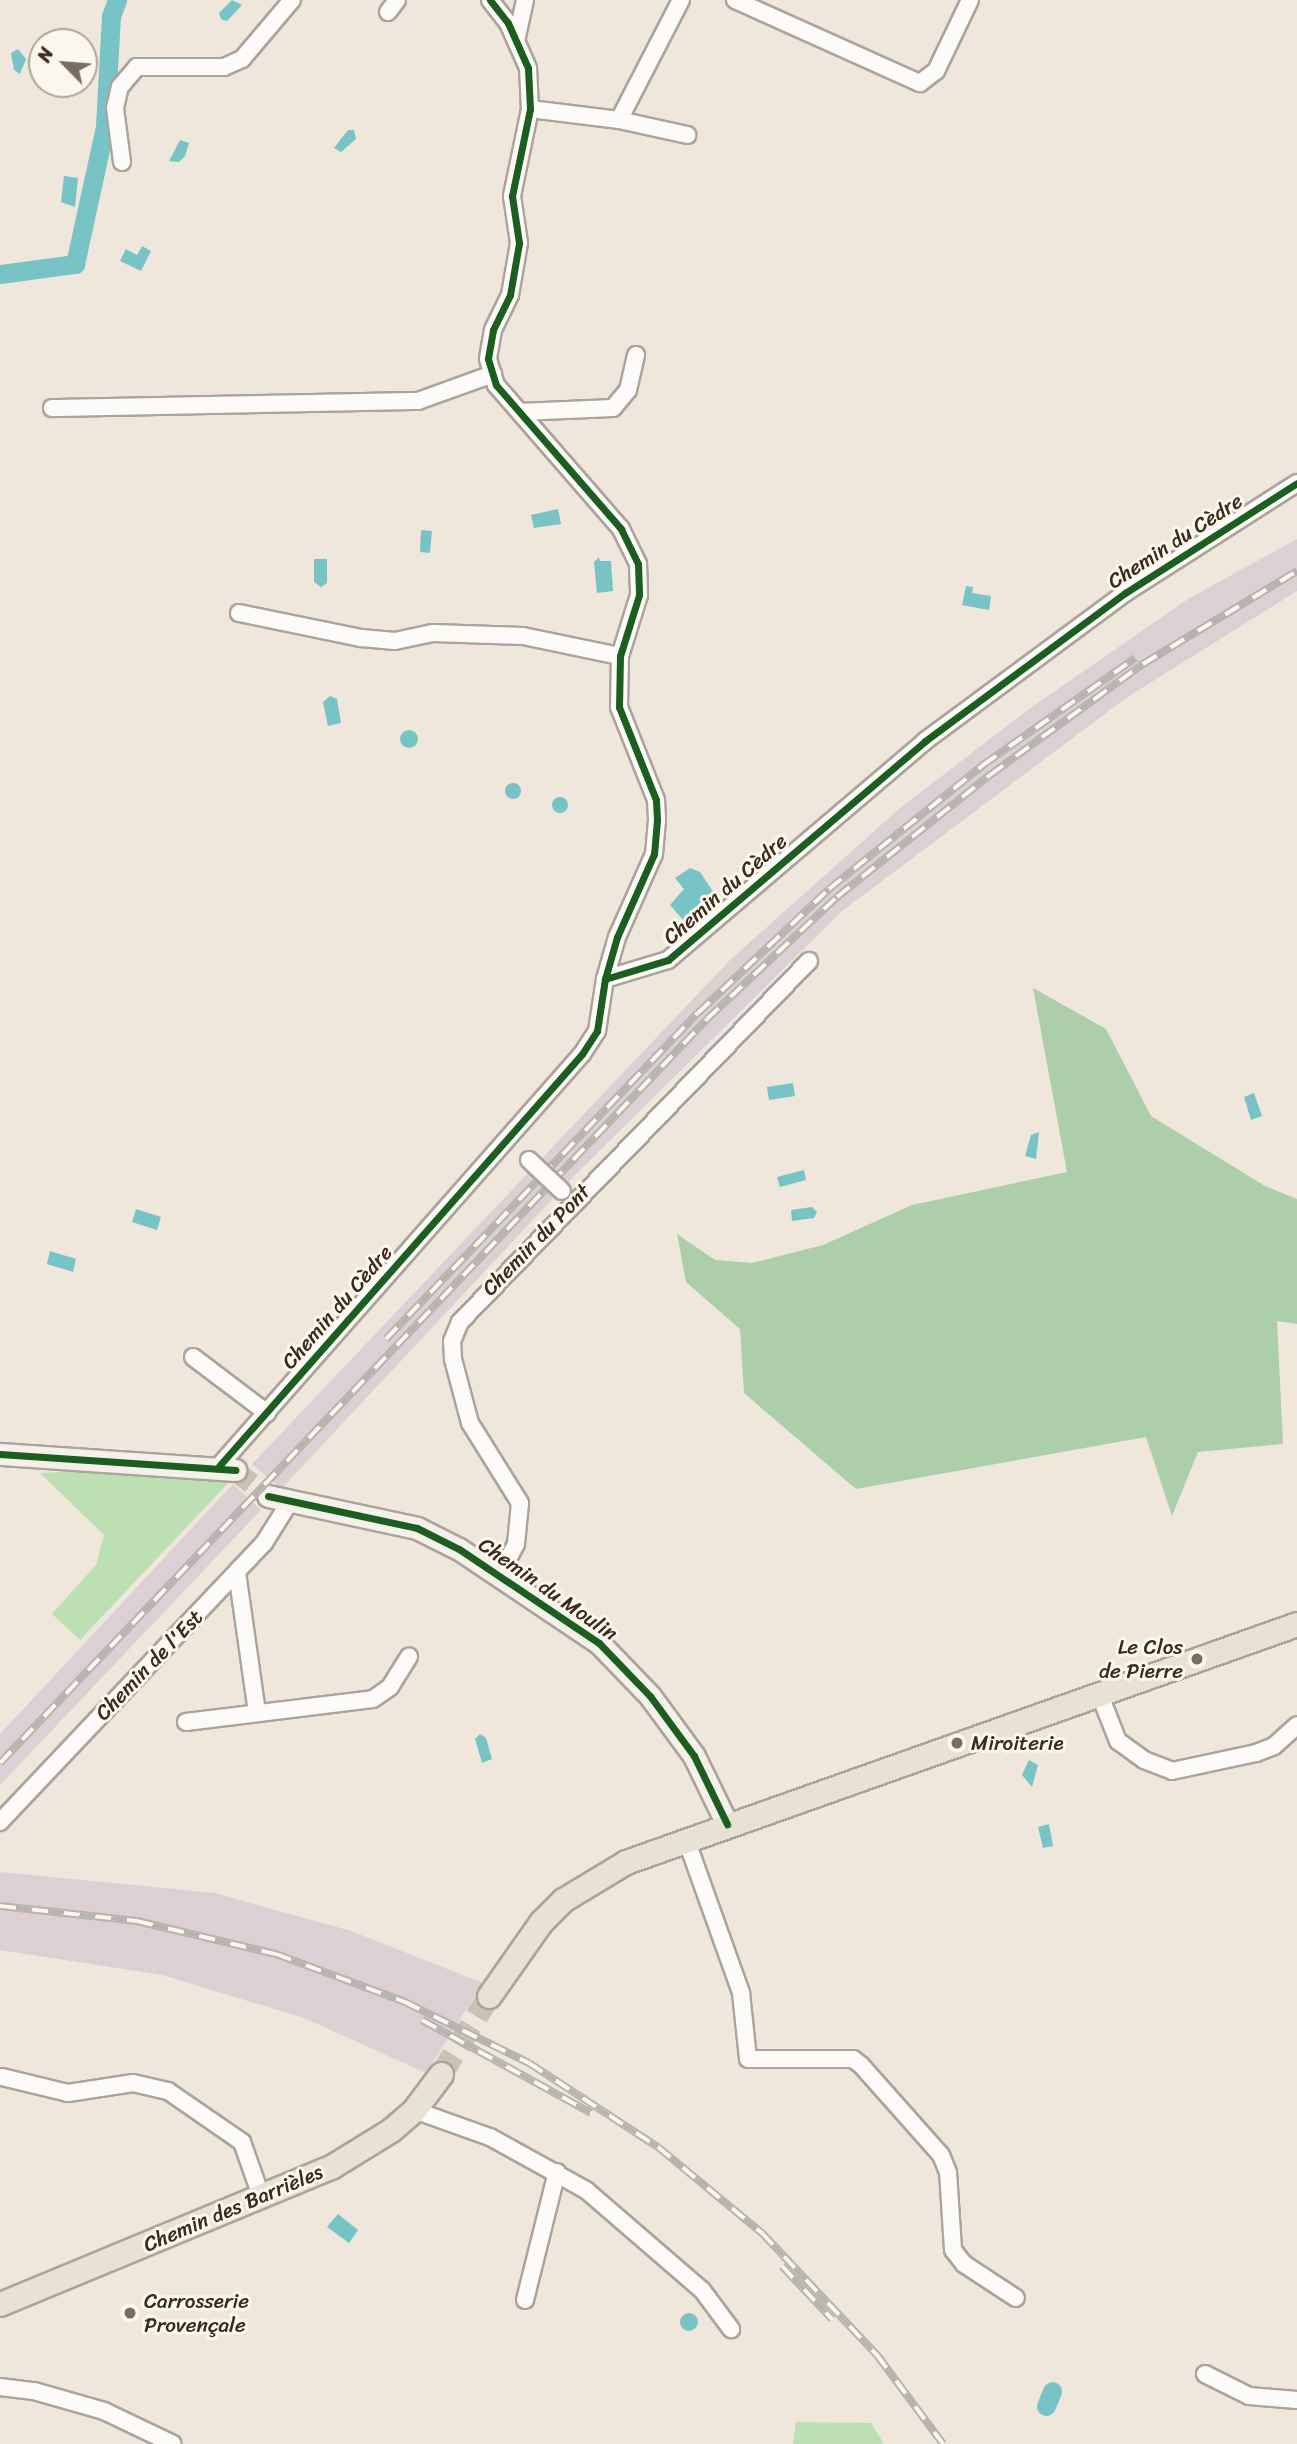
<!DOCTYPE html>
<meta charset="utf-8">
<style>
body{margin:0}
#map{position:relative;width:1297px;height:2444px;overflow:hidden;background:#efe7db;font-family:Sriracha,sans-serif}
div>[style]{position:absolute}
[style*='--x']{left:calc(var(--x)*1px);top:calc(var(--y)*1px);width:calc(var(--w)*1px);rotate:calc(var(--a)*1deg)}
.industrial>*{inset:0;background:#ddd0d4}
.green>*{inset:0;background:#bce0b4}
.forest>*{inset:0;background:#accea8}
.water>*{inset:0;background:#77c3c6}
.round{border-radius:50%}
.canal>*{height:19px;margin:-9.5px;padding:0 9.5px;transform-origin:9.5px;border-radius:9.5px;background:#77c3c6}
.secondary-tunnel>*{height:21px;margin-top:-10.5px;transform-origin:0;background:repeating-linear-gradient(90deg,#cbc1b5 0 21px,transparent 0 31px)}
.primary-tunnel>*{height:23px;margin-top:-11.5px;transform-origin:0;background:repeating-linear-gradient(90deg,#cbc1b5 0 23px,transparent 0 34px)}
.roads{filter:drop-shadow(2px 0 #aba49b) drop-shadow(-2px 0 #aba49b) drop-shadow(0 2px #aba49b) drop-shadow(0 -2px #aba49b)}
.street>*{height:16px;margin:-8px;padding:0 8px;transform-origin:8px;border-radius:8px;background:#fdfbfa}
.secondary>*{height:21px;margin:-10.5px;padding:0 10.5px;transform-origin:10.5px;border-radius:10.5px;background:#f4f1eb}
.primary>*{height:23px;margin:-11.5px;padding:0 11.5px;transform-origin:11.5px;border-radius:11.5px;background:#e8e2d5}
.rail>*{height:8px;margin-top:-4px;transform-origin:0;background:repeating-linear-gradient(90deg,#fbf7ec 0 16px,#b7b4b0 0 32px);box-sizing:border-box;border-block:2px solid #b7b4b0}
.bridges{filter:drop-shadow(2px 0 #aba49b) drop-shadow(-2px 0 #aba49b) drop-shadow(0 2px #aba49b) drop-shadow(0 -2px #aba49b)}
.street-bridge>*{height:16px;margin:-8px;padding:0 8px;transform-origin:8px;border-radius:8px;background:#fdfbfa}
.cycleway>*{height:7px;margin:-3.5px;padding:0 3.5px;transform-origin:3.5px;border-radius:3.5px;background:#1b5e20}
.dots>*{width:19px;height:19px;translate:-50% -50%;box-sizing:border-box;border:4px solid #fbf7ec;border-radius:50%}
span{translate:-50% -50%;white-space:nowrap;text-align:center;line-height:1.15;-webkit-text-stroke:6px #fbf7ec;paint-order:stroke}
.street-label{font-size:21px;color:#3b2a1e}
.poi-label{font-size:21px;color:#3b2a1e}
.right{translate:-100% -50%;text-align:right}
.left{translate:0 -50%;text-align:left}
.north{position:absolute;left:28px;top:28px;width:70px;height:70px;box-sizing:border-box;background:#fbf7ec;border:2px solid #aea59a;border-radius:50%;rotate:295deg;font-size:19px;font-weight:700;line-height:28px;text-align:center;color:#3b2a1e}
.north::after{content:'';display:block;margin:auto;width:24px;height:32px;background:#7a6c60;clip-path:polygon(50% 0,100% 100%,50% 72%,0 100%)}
</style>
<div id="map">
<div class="industrial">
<div style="clip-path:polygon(1297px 539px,1297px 591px,1126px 698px,842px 911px,575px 1175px,281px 1489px,252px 1464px,730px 960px,900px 808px,1029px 709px,1188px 599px)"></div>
<div style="clip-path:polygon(233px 1484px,261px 1510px,0 1785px,0 1734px)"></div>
<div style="clip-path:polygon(0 1872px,215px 1893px,351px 1931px,483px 1983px,426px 2073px,304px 2018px,162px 1975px,0 1950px)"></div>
</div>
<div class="green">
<div style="clip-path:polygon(83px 1471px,231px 1480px,80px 1640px,52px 1614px,96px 1565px,104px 1535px,40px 1473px)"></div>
<div style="clip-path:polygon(796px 2422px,871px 2423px,884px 2444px,793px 2444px)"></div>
</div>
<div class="forest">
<div style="clip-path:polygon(1033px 988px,1106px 1029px,1151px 1116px,1265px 1186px,1297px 1199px,1297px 1324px,1277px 1321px,1283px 1444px,1198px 1452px,1172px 1516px,1146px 1437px,856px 1489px,744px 1393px,740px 1329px,686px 1282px,677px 1234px,715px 1260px,752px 1263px,823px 1245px,912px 1205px,1067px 1172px)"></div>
</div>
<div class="water">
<div style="clip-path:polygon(232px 0,242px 5px,227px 21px,221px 19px,219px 13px)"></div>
<div style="clip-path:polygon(18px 49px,26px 59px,20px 74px,14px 70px,11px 53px)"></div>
<div style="clip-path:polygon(348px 130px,354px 130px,356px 139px,341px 152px,334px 148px)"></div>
<div style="clip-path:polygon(180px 140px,189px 143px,185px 156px,179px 162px,169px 161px)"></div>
<div style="clip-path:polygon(64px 176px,78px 178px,75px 207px,61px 202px)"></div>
<div style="clip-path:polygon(142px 246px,151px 251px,141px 271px,120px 261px,126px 249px,137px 255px)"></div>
<div style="clip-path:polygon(558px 509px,561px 524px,534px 528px,531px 515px)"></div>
<div style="clip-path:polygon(421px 530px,432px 531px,430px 553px,420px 552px)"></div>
<div style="clip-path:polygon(599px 557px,600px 561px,611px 561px,613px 591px,597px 593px,594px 562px)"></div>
<div style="clip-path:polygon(314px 559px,327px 559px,327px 583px,321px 587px,314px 582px)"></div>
<div style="clip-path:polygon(966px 586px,973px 587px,972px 593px,991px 596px,989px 610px,962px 605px)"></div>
<div style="clip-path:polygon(330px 696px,337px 699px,341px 723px,328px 726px,323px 702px)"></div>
<div class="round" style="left:400px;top:730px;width:18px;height:18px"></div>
<div class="round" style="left:505px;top:783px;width:16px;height:16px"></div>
<div class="round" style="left:552px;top:797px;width:16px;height:16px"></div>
<div style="clip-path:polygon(690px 868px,700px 872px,722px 905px,691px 929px,670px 905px,684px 889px,675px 878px)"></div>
<div style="clip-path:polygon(793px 1083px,795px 1096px,769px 1100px,767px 1087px)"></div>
<div style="clip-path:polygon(1254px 1093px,1262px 1116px,1251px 1120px,1244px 1097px)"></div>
<div style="clip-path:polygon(1039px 1132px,1036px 1159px,1025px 1156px,1031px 1135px)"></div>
<div style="clip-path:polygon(804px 1170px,806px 1180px,780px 1187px,777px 1177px)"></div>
<div style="clip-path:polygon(812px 1207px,817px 1212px,814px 1218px,792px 1221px,791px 1210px)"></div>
<div style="clip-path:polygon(136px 1209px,161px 1217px,157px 1230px,132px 1222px)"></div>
<div style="clip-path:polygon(50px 1251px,76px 1259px,73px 1272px,47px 1264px)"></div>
<div style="clip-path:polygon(480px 1734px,486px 1738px,492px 1759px,482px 1763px,475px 1739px)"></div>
<div style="clip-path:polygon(1029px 1760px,1038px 1765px,1032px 1787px,1022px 1775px)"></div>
<div style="clip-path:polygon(1049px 1824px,1053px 1846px,1043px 1848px,1038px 1827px)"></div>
<div style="clip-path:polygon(338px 2214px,358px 2230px,349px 2243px,327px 2227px)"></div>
<div class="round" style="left:680px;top:2313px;width:18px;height:18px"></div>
</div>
<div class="canal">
<div style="--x:0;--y:274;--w:76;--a:-7.6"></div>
<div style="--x:75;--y:264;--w:141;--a:-77.7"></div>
<div style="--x:105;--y:126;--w:110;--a:-86.9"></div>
<div style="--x:111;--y:16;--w:17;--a:-69"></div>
<div style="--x:1046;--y:2406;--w:16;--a:-68"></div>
</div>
<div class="secondary-tunnel">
<div style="--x:235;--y:1470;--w:42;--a:38.2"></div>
</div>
<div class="primary-tunnel">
<div style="--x:441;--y:2074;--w:92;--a:-58.4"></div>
</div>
<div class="roads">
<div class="street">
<div style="--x:490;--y:0;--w:29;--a:52"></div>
<div style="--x:508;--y:23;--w:49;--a:66"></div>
<div style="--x:528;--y:68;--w:41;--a:87.2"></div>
<div style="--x:530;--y:109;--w:89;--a:101.7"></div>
<div style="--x:512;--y:196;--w:48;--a:81.5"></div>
<div style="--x:519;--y:243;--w:53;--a:99.8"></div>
<div style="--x:510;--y:295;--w:39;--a:116"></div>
<div style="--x:493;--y:330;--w:29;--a:100"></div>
<div style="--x:488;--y:359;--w:27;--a:73"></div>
<div style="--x:496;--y:385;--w:191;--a:49"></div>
<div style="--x:621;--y:529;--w:39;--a:64"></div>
<div style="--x:638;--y:564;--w:31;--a:88"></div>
<div style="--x:639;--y:595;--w:64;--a:107.3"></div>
<div style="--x:620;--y:656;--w:51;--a:91.1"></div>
<div style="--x:619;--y:707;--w:100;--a:68.3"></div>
<div style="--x:656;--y:800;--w:20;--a:87"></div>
<div style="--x:657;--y:820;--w:34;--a:95"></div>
<div style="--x:654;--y:854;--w:91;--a:114"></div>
<div style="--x:617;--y:937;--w:44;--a:105.9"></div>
<div style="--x:735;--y:0;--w:203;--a:24.2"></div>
<div style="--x:920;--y:83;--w:20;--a:-37"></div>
<div style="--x:936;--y:71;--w:79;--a:-64.4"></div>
<div style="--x:388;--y:12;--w:15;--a:-53"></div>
<div style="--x:516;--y:41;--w:42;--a:-77.6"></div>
<div style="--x:530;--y:109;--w:90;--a:7"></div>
<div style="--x:619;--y:120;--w:135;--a:-62.7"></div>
<div style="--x:619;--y:120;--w:70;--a:12.4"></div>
<div style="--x:122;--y:162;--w:54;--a:-97.4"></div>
<div style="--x:115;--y:108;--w:22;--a:-77"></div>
<div style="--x:120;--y:87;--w:26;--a:-50"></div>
<div style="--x:137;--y:67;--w:87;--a:0"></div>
<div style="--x:224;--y:67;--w:20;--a:-24"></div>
<div style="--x:242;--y:59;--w:77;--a:-49.7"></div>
<div style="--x:52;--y:408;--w:366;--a:-1.1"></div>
<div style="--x:418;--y:401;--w:80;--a:-19.8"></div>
<div style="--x:520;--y:412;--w:93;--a:-2.5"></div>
<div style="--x:613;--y:408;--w:23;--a:-50"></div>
<div style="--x:628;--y:390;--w:36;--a:-77"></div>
<div style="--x:239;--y:613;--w:125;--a:11.6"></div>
<div style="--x:361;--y:638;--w:34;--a:5"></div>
<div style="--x:395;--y:641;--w:39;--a:-12"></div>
<div style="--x:433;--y:633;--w:90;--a:1.9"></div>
<div style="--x:523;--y:636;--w:99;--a:11.7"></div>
<div style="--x:193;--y:1357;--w:93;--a:37.1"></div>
<div style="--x:219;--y:1466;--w:549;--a:-48.62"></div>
<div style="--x:582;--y:1054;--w:27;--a:-57"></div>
<div style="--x:597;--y:1031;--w:53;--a:-81.3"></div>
<div style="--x:605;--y:979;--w:66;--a:-16.8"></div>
<div style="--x:668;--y:960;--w:338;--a:-40.4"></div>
<div style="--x:925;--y:741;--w:249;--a:-36.5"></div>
<div style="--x:1125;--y:593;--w:204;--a:-32.6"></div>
<div style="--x:237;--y:1572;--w:141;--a:81.9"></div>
<div style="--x:499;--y:1576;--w:36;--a:-62"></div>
<div style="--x:516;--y:1544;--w:41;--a:-84.4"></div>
<div style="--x:520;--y:1503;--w:94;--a:-122"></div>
<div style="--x:470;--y:1423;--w:66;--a:-104.9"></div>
<div style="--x:453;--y:1359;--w:18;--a:-93"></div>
<div style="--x:452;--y:1341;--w:21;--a:-67"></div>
<div style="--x:460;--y:1322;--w:502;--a:-45.97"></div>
<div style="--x:1099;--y:1693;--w:52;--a:68.4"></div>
<div style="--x:1118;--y:1741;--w:32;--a:36"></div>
<div style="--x:1144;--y:1760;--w:30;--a:21"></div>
<div style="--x:1172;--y:1771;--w:86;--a:-12.1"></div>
<div style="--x:1256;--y:1753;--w:19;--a:-21"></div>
<div style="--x:1274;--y:1746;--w:31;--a:-42"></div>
<div style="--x:186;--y:1722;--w:188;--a:-7"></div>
<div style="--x:373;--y:1699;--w:21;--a:-35"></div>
<div style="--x:390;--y:1687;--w:36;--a:-58"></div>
<div style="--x:0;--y:1822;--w:384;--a:-46.6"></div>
<div style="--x:264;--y:1543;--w:47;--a:-58"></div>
<div style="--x:686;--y:1839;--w:164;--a:70.3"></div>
<div style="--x:741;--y:1993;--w:66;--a:83.9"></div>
<div style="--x:748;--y:2059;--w:105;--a:0"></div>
<div style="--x:853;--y:2059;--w:10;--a:37"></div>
<div style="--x:861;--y:2065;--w:120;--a:48.4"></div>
<div style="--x:941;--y:2155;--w:18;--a:68"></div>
<div style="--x:948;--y:2172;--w:78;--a:86.3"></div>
<div style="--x:953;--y:2250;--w:18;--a:52"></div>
<div style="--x:964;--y:2264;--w:62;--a:33.2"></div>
<div style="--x:2;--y:2077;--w:68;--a:13.6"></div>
<div style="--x:68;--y:2093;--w:66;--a:-8.7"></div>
<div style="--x:133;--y:2083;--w:36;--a:13"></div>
<div style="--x:168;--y:2091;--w:90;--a:34.6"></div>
<div style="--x:242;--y:2142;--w:57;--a:70.6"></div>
<div style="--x:414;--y:2110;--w:81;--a:19.6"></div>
<div style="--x:490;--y:2137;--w:110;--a:28.9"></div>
<div style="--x:586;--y:2190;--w:153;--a:40.8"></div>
<div style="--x:702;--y:2290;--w:49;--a:53.4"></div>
<div style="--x:525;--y:2300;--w:132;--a:-76"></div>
<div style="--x:1205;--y:2374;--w:49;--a:26.6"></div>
<div style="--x:1249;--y:2396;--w:48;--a:4.8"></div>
<div style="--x:0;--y:2387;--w:34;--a:7"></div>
<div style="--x:34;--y:2391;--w:73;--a:15.9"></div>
<div style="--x:104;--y:2411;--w:76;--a:25.6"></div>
</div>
<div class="secondary">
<div style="--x:0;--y:1454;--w:236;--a:3.9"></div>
<div style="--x:268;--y:1496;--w:152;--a:12.1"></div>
<div style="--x:417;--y:1528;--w:47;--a:26.6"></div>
<div style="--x:459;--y:1549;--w:169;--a:33.9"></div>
<div style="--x:599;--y:1643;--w:74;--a:46.1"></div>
<div style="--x:650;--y:1696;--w:74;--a:53.7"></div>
<div style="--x:694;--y:1756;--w:76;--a:64.1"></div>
</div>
<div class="primary">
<div style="--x:489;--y:1996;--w:90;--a:-54.9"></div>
<div style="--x:541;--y:1922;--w:31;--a:-45"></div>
<div style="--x:563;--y:1900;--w:74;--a:-31.1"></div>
<div style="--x:626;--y:1862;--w:712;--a:-19.53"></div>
<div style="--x:0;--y:2304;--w:358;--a:-22.5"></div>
<div style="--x:331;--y:2167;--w:70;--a:-31.7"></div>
<div style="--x:391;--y:2130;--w:30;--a:-41"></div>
<div style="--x:414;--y:2110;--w:45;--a:-53.1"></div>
</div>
</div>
<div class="rail">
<div style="--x:386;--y:1339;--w:451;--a:-46.3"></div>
<div style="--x:698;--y:1013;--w:180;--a:-43.4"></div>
<div style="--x:829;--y:889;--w:198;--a:-38.8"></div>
<div style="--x:983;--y:765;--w:186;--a:-35.1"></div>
<div style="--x:0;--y:1763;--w:1026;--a:-46.46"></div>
<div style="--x:707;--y:1019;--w:178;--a:-43.2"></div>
<div style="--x:837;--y:897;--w:196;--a:-38.6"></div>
<div style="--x:990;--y:775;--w:189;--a:-36"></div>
<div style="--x:1143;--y:664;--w:180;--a:-31.1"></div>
<div style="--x:0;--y:1906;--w:138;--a:6.2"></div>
<div style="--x:137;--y:1921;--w:143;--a:13.4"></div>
<div style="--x:276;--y:1954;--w:138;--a:20.4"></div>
<div style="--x:405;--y:2002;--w:138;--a:26.2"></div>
<div style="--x:529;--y:2063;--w:154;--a:33.1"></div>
<div style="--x:658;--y:2147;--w:135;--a:39.6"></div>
<div style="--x:762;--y:2233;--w:168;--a:46.7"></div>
<div style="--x:877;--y:2355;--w:111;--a:53.4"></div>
<div style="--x:422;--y:2020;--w:193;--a:28.8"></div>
<div style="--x:782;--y:2266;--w:73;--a:46.7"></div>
</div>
<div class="bridges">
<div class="street-bridge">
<div style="--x:529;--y:1160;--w:45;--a:43.2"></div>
</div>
</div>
<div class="cycleway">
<div style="--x:490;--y:0;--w:29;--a:52"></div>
<div style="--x:508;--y:23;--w:49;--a:66"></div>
<div style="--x:528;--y:68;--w:41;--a:87.2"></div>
<div style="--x:530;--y:109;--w:89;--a:101.7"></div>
<div style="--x:512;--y:196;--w:48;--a:81.5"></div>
<div style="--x:519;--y:243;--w:53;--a:99.8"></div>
<div style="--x:510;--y:295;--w:39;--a:116"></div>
<div style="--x:493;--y:330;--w:29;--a:100"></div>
<div style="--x:488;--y:359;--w:27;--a:73"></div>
<div style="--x:496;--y:385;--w:191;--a:49"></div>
<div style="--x:621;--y:529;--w:39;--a:64"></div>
<div style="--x:638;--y:564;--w:31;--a:88"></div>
<div style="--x:639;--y:595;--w:64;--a:107.3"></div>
<div style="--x:620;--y:656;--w:51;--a:91.1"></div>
<div style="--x:619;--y:707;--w:100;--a:68.3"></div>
<div style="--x:656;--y:800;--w:20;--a:87"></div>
<div style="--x:657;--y:820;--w:34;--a:95"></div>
<div style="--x:654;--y:854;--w:91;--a:114"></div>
<div style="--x:617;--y:937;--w:44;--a:105.9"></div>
<div style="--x:0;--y:1454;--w:236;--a:3.9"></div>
<div style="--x:219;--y:1466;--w:549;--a:-48.62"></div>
<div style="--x:582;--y:1054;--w:27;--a:-57"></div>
<div style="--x:597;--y:1031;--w:53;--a:-81.3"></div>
<div style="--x:605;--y:979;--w:66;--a:-16.8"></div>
<div style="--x:668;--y:960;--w:338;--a:-40.4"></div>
<div style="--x:925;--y:741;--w:249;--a:-36.5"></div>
<div style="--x:1125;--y:593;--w:204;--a:-32.6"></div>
<div style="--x:268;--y:1496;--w:152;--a:12.1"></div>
<div style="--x:417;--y:1528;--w:47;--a:26.6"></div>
<div style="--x:459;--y:1549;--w:169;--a:33.9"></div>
<div style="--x:599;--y:1643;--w:74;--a:46.1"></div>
<div style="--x:650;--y:1696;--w:74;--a:53.7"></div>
<div style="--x:694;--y:1756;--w:76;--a:64.1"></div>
</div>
<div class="dots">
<div style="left:1197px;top:1659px;background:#7a6c60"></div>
<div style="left:957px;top:1743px;background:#7a6c60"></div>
<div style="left:130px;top:2313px;background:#7a6c60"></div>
</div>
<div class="street-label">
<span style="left:1175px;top:541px;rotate:-33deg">Chemin du Cèdre</span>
<span style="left:725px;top:889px;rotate:-41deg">Chemin du Cèdre</span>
<span style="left:536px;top:1240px;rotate:-46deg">Chemin du Pont</span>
<span style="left:337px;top:1307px;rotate:-49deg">Chemin du Cèdre</span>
<span style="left:548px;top:1589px;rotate:35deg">Chemin du Moulin</span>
<span style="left:149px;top:1665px;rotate:-46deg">Chemin de l'Est</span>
<span style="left:233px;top:2208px;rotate:-23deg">Chemin des Barrièles</span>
</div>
<div class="poi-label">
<span class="right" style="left:1183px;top:1659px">Le Clos<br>de Pierre</span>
<span class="left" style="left:971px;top:1743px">Miroiterie</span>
<span class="left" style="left:144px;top:2313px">Carrosserie<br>Provençale</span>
</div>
<div class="north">N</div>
</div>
